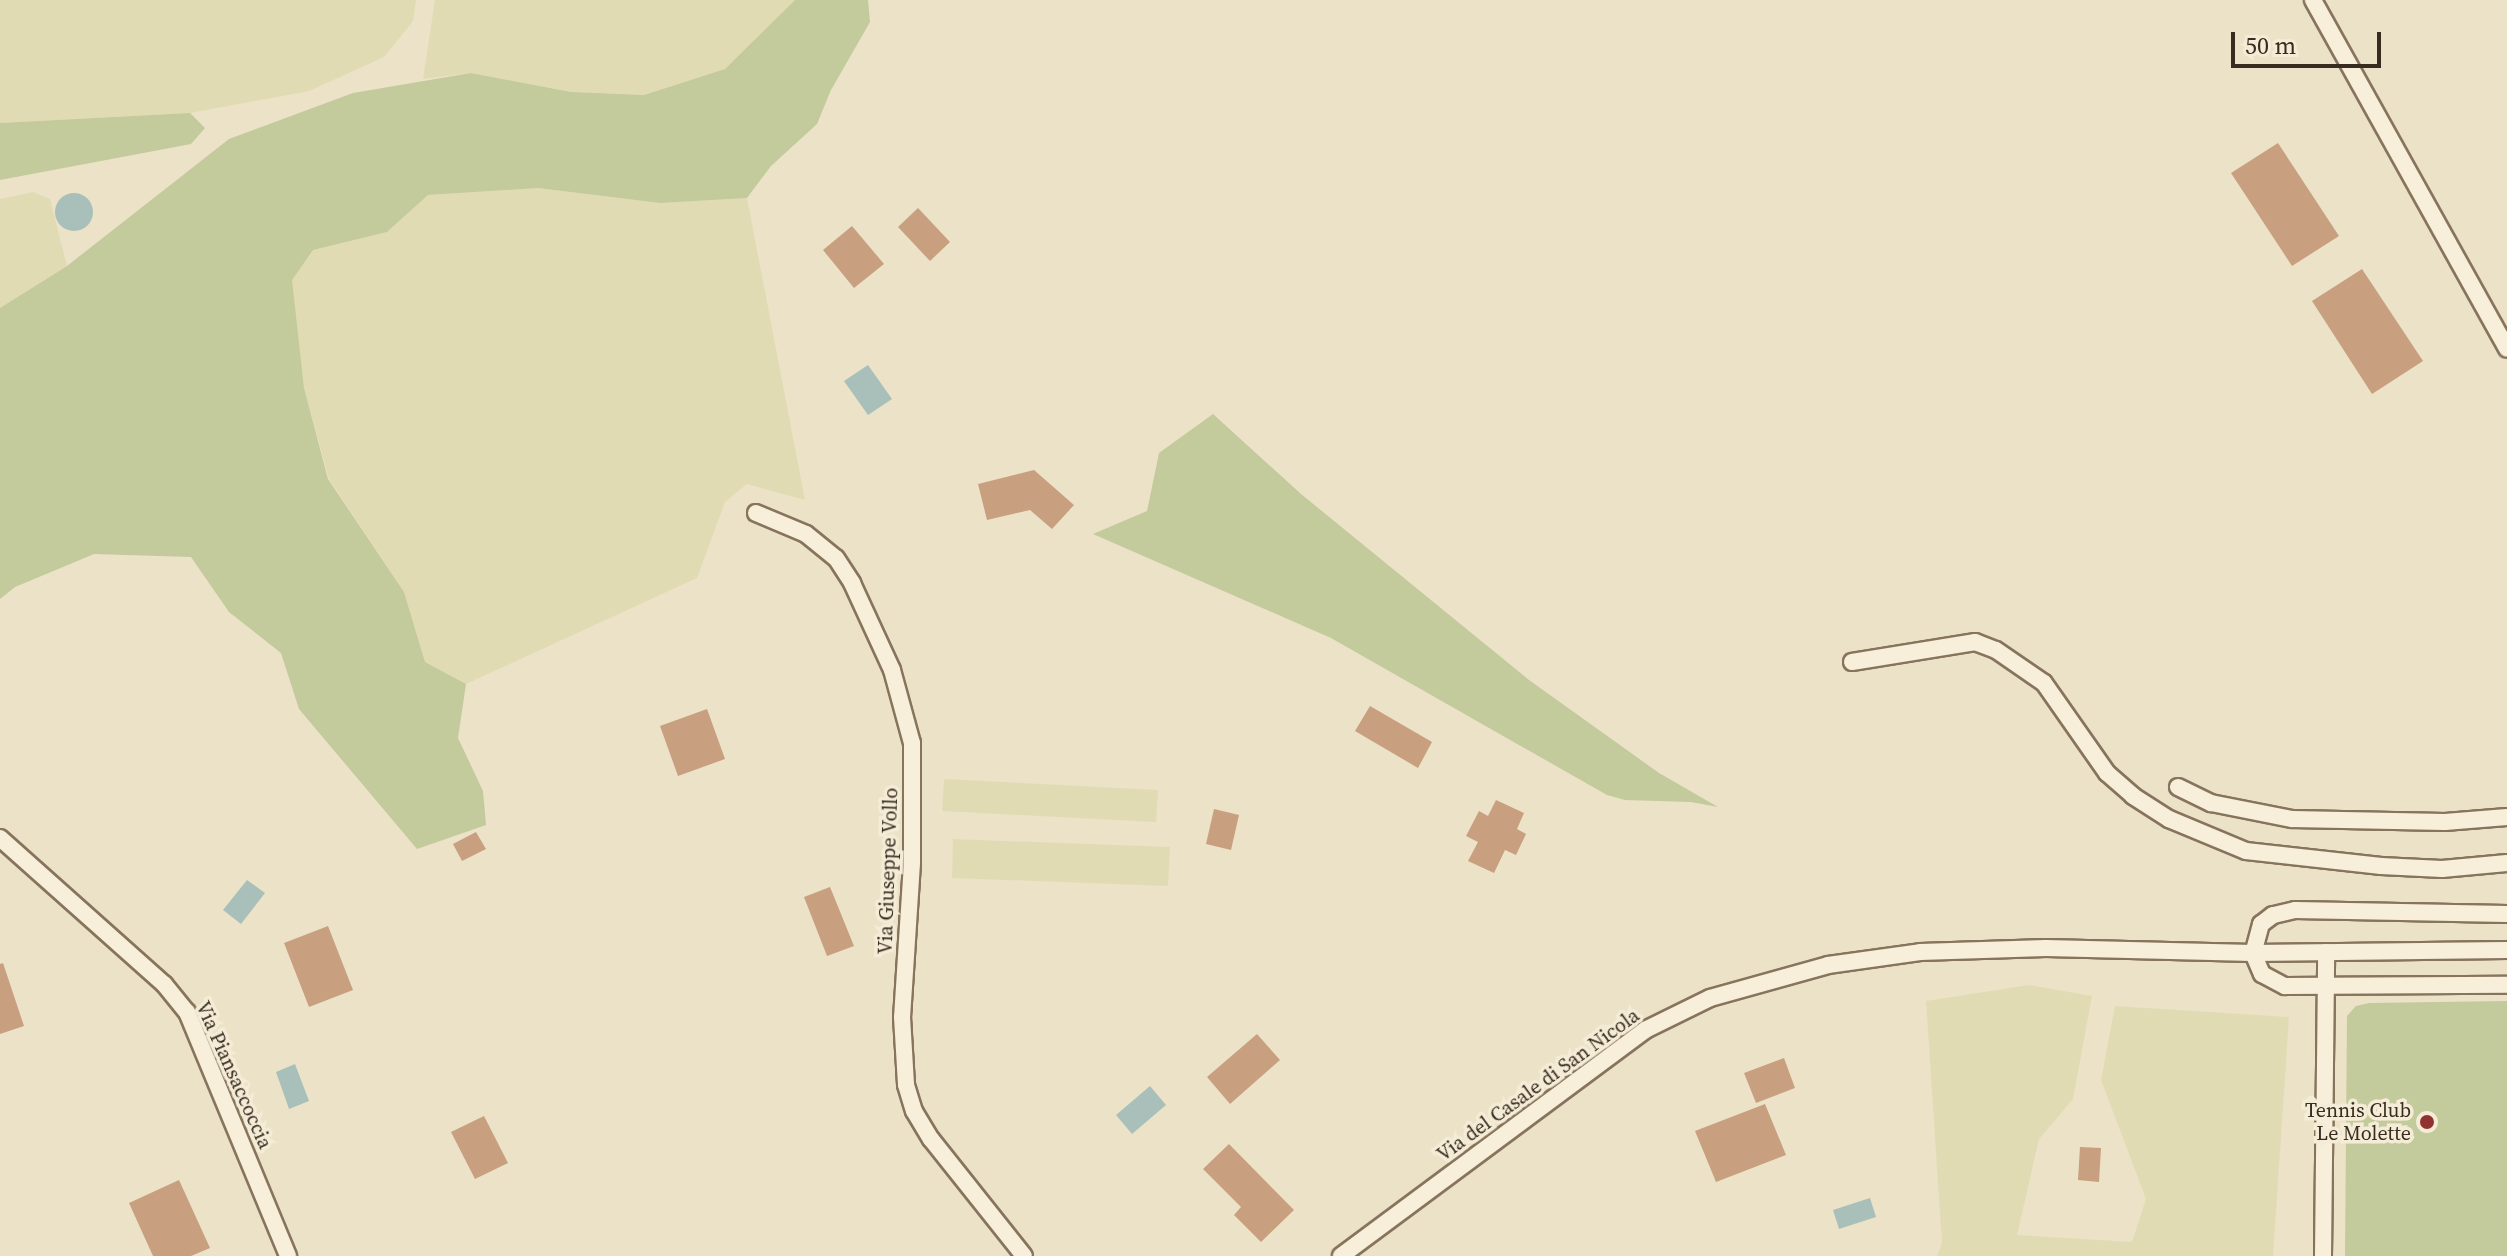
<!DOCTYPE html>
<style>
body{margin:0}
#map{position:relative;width:2507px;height:1256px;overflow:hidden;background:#ece2c7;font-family:"Source Serif 4",serif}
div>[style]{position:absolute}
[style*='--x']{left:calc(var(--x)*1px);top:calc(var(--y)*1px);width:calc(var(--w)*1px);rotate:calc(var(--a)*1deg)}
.farmland>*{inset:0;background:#e1dbb4}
.green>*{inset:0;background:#c3ca9b}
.water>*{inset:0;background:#a8c0b9}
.round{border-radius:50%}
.building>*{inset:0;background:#c89f7f}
.roads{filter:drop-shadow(2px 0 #87745d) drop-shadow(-2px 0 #87745d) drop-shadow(0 2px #87745d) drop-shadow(0 -2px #87745d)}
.minor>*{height:16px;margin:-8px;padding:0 8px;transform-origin:8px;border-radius:8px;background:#f7efda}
.dots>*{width:22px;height:22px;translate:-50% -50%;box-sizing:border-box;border:4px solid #f4ecd6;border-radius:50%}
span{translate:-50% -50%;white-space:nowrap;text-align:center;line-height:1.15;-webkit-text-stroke:7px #f4ecd6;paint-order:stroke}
.street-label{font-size:20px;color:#382c20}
.poi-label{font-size:20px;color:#382c20}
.right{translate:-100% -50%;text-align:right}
.scale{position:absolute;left:2231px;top:32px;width:150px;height:36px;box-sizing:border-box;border:4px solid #382c20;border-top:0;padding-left:10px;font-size:24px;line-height:28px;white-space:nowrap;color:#382c20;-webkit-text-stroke:6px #f4ecd6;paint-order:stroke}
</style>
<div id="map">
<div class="farmland">
<div style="clip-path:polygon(0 0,416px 0,413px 21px,384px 57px,309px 91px,190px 113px,0 123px)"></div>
<div style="clip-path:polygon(435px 0,795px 0,725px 69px,644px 95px,571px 92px,471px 73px,423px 79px)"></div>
<div style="clip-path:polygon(538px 188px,660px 203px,747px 198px,805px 500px,747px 484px,725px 502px,697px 578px,466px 684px,425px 662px,404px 592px,329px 479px,304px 388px,291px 280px,313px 250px,387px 232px,428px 195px)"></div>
<div style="clip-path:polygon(33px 192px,50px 199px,67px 266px,0 308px,0 199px)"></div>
<div style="clip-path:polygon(944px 779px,1158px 790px,1156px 822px,942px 811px)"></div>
<div style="clip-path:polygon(953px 839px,1170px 847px,1168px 886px,952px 878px)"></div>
<div style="clip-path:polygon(2029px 985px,2092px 996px,2073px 1099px,2039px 1139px,2017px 1235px,2132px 1242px,2146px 1199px,2101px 1080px,2115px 1006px,2289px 1017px,2273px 1256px,1937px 1256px,1942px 1243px,1926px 1001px)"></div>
</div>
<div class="green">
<div style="clip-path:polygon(795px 0,868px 0,870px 22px,831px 90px,817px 124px,771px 166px,747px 198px,660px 203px,538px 188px,428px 195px,387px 232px,313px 250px,292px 280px,304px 388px,328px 479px,404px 592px,425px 662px,466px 684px,458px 738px,483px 791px,486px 825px,417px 849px,299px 709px,281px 653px,229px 612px,191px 557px,94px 554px,15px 587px,0 599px,0 308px,67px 266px,229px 139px,353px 93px,471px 73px,571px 92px,644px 95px,725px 69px)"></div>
<div style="clip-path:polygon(190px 113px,205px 128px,191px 144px,0 180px,0 123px)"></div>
<div style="clip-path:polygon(1213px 414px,1301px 494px,1529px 680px,1659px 773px,1718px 807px,1691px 802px,1625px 800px,1607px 795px,1331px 638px,1093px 534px,1147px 511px,1159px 453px)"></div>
<div style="clip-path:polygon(2507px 1001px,2507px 1256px,2345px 1256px,2347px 1016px,2356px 1006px,2369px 1003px)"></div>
</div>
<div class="water">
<div class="round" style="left:55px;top:193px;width:38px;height:38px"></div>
<div style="clip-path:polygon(868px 365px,892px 399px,868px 415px,844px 381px)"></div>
<div style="clip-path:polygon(247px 880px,265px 893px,241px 924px,223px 910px)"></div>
<div style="clip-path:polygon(295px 1064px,309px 1101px,289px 1109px,276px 1072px)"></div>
<div style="clip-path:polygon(1150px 1086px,1166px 1105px,1132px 1134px,1116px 1115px)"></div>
<div style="clip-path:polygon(1870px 1198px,1876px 1217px,1839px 1229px,1833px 1210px)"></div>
</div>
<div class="building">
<div style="clip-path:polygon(2278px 143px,2339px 236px,2292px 266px,2231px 173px)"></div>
<div style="clip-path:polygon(918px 208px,950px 242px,930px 261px,898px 227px)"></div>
<div style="clip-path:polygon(852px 226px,884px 264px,854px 288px,823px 250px)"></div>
<div style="clip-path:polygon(2362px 269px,2423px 361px,2372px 394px,2312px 301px)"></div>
<div style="clip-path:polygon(1034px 470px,1074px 505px,1052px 529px,1030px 510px,987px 520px,978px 484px)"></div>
<div style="clip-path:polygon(1370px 706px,1432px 742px,1418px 768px,1355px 731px)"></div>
<div style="clip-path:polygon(707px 709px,725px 759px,678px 776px,660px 726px)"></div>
<div style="clip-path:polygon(1496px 800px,1524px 813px,1517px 829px,1526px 834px,1516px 855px,1505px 850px,1494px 873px,1468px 861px,1478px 842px,1466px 836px,1479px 811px,1488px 816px)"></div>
<div style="clip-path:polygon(1214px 809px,1239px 815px,1231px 850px,1206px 844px)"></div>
<div style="clip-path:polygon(476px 832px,486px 849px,462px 861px,453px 844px)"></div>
<div style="clip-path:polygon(830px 887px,854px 946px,827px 956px,804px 897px)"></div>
<div style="clip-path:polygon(328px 926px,353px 990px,309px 1007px,284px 943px)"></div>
<div style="clip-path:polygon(3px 963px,24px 1026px,0 1034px,0 964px)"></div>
<div style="clip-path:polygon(1257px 1034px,1280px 1060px,1230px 1104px,1207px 1077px)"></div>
<div style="clip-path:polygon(1784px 1058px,1795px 1088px,1756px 1103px,1744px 1073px)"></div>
<div style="clip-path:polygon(1765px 1104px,1786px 1155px,1716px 1182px,1695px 1131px)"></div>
<div style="clip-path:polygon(484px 1116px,508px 1163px,475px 1179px,451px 1132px)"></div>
<div style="clip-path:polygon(1229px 1144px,1294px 1210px,1261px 1242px,1234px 1215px,1241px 1207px,1203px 1169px)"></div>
<div style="clip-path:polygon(2080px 1147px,2101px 1148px,2099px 1182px,2078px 1180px)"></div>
<div style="clip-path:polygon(179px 1180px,210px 1248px,191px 1256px,153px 1256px,129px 1203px)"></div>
</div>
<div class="roads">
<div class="minor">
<div style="--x:2313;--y:0;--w:399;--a:60.9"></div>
<div style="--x:756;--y:513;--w:54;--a:22.8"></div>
<div style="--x:806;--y:534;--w:38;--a:39"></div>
<div style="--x:836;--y:558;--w:30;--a:57"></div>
<div style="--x:852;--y:583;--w:96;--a:65.3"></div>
<div style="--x:892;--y:670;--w:76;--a:74.7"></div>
<div style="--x:912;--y:743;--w:120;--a:90"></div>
<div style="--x:912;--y:863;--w:154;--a:93.7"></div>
<div style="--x:902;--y:1017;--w:68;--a:86.6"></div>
<div style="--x:906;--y:1085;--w:27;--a:73"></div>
<div style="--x:914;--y:1111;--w:33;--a:59"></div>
<div style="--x:931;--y:1139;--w:149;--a:51.5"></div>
<div style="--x:1852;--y:662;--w:125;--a:-9.2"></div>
<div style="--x:1975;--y:642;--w:22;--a:21"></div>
<div style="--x:1996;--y:650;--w:58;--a:34.5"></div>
<div style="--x:2044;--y:683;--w:110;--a:55"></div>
<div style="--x:2107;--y:773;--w:35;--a:41"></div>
<div style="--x:2133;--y:796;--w:43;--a:32.6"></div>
<div style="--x:2169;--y:819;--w:83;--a:22.6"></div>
<div style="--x:2246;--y:851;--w:136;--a:6.3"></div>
<div style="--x:2381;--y:866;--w:61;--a:2.8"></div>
<div style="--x:2442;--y:869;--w:65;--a:-5.3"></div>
<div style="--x:2178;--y:787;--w:37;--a:26"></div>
<div style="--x:2211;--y:803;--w:83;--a:11.2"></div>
<div style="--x:2292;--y:819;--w:153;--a:1.1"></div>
<div style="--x:2445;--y:822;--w:62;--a:-4.6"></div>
<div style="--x:0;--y:838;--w:220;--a:41.7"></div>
<div style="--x:164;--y:984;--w:36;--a:51"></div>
<div style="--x:187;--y:1012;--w:264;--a:67.5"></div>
<div style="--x:2507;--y:914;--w:212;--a:-178.9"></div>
<div style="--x:2295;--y:910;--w:23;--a:167"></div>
<div style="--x:2273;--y:915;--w:15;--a:143"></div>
<div style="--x:2261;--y:924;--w:30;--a:105"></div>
<div style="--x:2253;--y:953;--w:23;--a:67"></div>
<div style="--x:2262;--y:974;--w:26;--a:28"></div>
<div style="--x:2285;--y:986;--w:222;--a:-0.3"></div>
<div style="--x:1341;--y:1256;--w:379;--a:-36.6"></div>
<div style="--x:1645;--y:1030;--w:72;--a:-26.2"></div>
<div style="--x:1710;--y:998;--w:123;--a:-15.6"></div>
<div style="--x:1828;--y:965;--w:93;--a:-8"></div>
<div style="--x:1920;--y:952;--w:126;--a:-1.8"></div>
<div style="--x:2046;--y:948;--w:207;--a:1.4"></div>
<div style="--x:2253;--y:953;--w:254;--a:-0.7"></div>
<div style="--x:2323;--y:1256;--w:304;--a:-89.4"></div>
</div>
</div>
<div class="dots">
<div style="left:2427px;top:1122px;background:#923230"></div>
</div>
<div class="street-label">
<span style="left:888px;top:871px;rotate:-88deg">Via Giuseppe Vollo</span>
<span style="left:234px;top:1075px;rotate:66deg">Via Piansaccoccia</span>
<span style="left:1538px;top:1085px;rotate:-36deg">Via del Casale di San Nicola</span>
</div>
<div class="poi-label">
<span class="right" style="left:2411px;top:1122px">Tennis Club<br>Le Molette</span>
</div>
<div class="scale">50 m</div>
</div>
